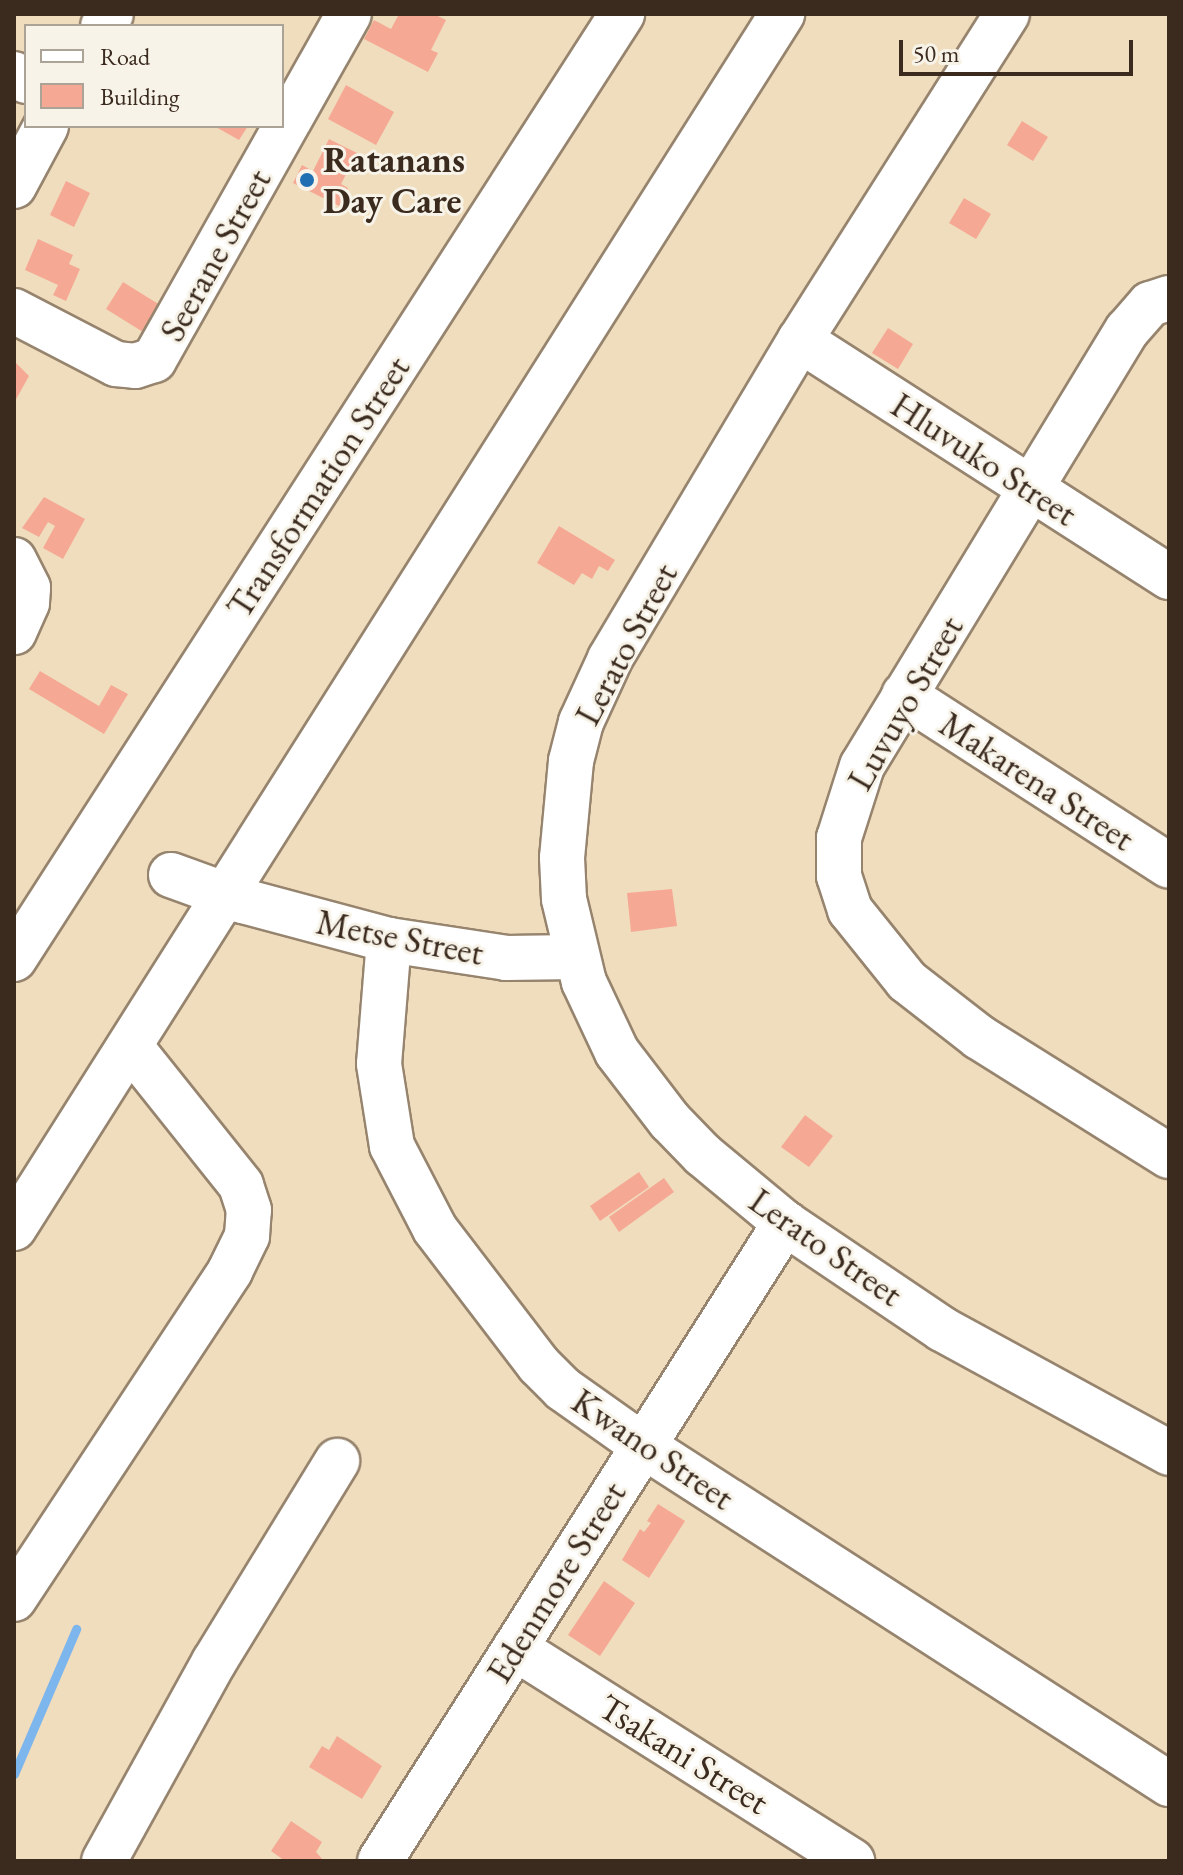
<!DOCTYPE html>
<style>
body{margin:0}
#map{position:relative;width:1183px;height:1875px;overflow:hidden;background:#f0ddbd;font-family:"EB Garamond",serif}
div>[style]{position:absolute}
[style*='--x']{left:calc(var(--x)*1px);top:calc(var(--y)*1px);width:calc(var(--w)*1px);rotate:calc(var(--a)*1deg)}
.stream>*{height:9px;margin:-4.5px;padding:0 4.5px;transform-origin:4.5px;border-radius:4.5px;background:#7db5ed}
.building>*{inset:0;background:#f5a994}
.roads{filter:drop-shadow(2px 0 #96846e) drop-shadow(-2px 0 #96846e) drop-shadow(0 2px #96846e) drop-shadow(0 -2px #96846e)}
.minor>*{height:44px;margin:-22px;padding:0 22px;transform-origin:22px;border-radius:22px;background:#fff}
.dots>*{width:22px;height:22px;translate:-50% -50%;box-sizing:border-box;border:4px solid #f7f3e8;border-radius:50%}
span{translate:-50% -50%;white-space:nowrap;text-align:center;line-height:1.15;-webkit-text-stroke:6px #f7f3e8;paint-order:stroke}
.poi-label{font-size:36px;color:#3b2a1e;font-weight:700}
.left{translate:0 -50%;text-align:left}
.street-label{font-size:36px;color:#3b2a1e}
.frame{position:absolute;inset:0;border:16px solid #3b2a1e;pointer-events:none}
.legend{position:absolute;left:24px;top:24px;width:260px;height:104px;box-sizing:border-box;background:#f7f3e8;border:2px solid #aca397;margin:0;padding:10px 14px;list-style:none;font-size:24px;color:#3b2a1e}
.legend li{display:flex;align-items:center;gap:16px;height:40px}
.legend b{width:40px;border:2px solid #aca397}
.scale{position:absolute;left:899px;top:40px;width:234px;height:36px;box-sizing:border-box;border:4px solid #3b2a1e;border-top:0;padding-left:10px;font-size:24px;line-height:28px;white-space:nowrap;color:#3b2a1e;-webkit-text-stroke:6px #f7f3e8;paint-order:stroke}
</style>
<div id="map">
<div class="stream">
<div style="--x:14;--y:1774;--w:158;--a:-66.8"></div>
</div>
<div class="building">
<div style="clip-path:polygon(399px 14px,434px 14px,446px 20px,431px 50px,438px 53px,428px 72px,364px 39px,374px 20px,391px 29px)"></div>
<div style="clip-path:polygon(346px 85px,394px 112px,376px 145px,328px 119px)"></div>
<div style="clip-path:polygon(1022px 121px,1048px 137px,1033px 161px,1007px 145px)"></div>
<div style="clip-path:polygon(214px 126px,248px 126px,239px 140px)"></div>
<div style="clip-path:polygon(329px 139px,357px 153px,341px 184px,348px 188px,339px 206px,293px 183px,302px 165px,313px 171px)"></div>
<div style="clip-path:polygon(66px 181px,90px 193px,74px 227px,50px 215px)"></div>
<div style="clip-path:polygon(964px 198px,991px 214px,976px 239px,949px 223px)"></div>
<div style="clip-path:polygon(38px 239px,73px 255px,69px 264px,80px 269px,66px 301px,53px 295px,58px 285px,25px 270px)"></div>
<div style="clip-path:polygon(123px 282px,160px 305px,143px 332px,106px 309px)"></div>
<div style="clip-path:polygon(888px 328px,913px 344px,898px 369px,872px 353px)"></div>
<div style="clip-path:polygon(14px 361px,29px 376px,14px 403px)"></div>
<div style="clip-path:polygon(44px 497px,85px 519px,63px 559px,43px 548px,55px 526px,48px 522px,39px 537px,22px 528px)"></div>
<div style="clip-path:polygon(559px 526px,615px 560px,608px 571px,599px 566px,592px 579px,582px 573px,574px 585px,537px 563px)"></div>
<div style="clip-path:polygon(40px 671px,99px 706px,111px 685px,128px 694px,104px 734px,29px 689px)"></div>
<div style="clip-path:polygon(672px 889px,677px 926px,631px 932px,627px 893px)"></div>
<div style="clip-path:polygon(805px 1115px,833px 1136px,809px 1167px,781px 1147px)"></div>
<div style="clip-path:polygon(639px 1172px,649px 1187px,600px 1221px,590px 1206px)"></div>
<div style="clip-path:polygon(664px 1178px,674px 1192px,619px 1232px,609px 1217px)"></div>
<div style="clip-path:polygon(658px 1504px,685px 1521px,649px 1578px,622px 1560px,640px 1529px,644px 1532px,651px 1523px,647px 1521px)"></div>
<div style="clip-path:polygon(604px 1581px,635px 1603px,600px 1656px,568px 1635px)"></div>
<div style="clip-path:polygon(337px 1736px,382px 1766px,362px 1799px,309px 1767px,322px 1746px,329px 1750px)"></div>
<div style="clip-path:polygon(291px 1821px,322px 1842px,316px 1852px,324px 1861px,285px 1861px,271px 1851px)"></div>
</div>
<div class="roads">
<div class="minor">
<div style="--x:1007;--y:14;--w:386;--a:122.4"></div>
<div style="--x:800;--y:340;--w:371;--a:120.8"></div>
<div style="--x:610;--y:659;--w:69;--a:114.7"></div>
<div style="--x:581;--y:722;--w:40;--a:104.4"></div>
<div style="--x:571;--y:761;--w:97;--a:95.3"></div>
<div style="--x:562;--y:858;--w:41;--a:87.2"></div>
<div style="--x:564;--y:899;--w:85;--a:76.5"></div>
<div style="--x:584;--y:982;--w:77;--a:64.8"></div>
<div style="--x:617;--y:1052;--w:87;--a:52.5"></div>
<div style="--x:670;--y:1121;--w:47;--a:45.9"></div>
<div style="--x:703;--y:1155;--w:107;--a:39.7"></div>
<div style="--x:785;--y:1223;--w:189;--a:34"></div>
<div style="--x:942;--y:1329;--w:259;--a:28.6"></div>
<div style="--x:103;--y:26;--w:14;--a:-56"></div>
<div style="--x:14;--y:74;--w:14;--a:30"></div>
<div style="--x:14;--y:186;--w:68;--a:-61.9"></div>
<div style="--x:1169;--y:298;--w:20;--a:162"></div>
<div style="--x:1150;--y:304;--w:35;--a:131"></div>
<div style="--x:1127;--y:330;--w:510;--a:121.29"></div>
<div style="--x:862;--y:766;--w:76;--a:107.7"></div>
<div style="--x:839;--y:838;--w:38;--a:90"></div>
<div style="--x:839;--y:876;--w:36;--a:72"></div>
<div style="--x:850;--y:910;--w:91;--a:51.2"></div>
<div style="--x:907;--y:981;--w:91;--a:37.9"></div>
<div style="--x:979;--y:1037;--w:224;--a:32.1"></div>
<div style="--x:14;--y:311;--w:115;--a:27.5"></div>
<div style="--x:116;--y:364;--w:19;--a:6"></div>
<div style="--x:135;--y:366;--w:20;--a:-18"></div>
<div style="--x:154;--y:360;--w:397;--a:-60.6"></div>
<div style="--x:800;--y:340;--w:439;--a:32.7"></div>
<div style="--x:14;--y:560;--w:31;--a:63"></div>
<div style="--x:28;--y:588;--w:15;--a:94"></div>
<div style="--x:27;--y:603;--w:32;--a:114"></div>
<div style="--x:904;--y:695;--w:315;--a:32.8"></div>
<div style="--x:171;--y:875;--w:77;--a:19.9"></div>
<div style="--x:243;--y:901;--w:151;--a:15"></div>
<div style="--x:389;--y:940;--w:118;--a:8.7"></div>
<div style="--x:506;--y:958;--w:70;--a:-0.8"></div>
<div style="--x:389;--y:940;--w:124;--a:94.6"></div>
<div style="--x:379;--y:1064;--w:83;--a:81"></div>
<div style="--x:392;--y:1146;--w:93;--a:62.6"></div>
<div style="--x:435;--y:1229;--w:171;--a:52.6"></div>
<div style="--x:539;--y:1365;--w:34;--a:45"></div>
<div style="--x:563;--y:1389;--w:97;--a:35.3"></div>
<div style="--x:642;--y:1445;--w:627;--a:32.75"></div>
<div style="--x:14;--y:959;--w:1124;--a:-57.24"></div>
<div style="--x:14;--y:1228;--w:1437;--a:-57.68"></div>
<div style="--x:14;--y:1599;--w:393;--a:-56.6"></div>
<div style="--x:230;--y:1271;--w:39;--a:-64"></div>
<div style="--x:247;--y:1236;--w:26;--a:-86"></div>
<div style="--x:249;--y:1210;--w:26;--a:-108"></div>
<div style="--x:241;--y:1185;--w:178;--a:-128.6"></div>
<div style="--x:515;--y:1648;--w:399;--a:32.3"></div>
<div style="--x:104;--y:1861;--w:227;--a:-61.1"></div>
<div style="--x:214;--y:1662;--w:236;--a:-58.5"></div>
<div style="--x:380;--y:1861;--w:756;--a:-57.59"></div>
</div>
</div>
<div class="dots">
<div style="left:307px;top:180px;background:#1f6fb2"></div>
</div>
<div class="poi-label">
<span class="left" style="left:323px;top:180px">Ratanans<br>Day Care</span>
</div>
<div class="street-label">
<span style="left:215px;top:255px;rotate:-61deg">Seerane Street</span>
<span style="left:984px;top:459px;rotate:33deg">Hluvuko Street</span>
<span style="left:318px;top:487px;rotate:-57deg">Transformation Street</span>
<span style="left:626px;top:644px;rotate:-62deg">Lerato Street</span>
<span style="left:905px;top:703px;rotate:-60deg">Luvuyo Street</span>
<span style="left:1037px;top:781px;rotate:33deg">Makarena Street</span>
<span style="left:400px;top:937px;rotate:11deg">Metse Street</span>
<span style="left:826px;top:1247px;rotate:35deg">Lerato Street</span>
<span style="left:653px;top:1449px;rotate:34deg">Kwano Street</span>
<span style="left:556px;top:1582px;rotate:-58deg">Edenmore Street</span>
<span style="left:684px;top:1754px;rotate:32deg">Tsakani Street</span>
</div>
<div class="frame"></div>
<ul class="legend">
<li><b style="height:10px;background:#fff"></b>Road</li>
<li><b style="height:22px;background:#f5a994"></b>Building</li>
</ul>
<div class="scale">50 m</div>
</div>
